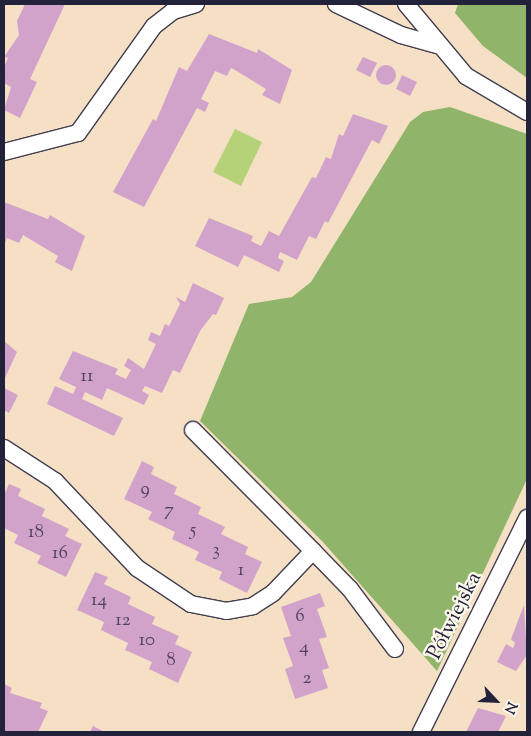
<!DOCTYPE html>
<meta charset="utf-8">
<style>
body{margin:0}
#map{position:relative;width:531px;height:736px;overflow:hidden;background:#f5dfc5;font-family:"Sorts Mill Goudy",serif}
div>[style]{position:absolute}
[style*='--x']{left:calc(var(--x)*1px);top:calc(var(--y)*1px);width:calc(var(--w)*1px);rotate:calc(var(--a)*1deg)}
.green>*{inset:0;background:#b6d279}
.forest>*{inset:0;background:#90b469}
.building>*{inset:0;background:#d2a3ca}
.round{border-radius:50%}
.roads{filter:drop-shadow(1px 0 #423e50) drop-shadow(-1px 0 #423e50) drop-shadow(0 1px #423e50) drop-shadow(0 -1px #423e50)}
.minor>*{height:16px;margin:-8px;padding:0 8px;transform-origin:8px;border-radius:8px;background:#fff}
span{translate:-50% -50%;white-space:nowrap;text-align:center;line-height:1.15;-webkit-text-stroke:5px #fbf7ec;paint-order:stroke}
.number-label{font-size:19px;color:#4e425f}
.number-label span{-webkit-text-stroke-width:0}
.street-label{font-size:21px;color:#22223b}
.frame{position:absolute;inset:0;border:5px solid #22223b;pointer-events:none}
.north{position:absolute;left:471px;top:676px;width:50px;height:50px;-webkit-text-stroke:4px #fbf7ec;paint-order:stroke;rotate:115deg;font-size:14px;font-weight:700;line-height:20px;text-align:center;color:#22223b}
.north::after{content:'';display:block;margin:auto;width:18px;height:22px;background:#22223b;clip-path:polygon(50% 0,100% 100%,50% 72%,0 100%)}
</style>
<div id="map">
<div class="green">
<div style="clip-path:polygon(235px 129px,262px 142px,241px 186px,213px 172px)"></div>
</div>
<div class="forest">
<div style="clip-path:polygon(458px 4px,527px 4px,527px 78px,483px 46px,455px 13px)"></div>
<div style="clip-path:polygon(450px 107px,527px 134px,527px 479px,437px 671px,322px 541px,200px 421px,249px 304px,292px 297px,311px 282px,410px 122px,423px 112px)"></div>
</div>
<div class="building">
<div style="clip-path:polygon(25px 4px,65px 4px,30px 79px,37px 82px,20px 118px,4px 110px,11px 87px,4px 83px,4px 67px,8px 58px,4px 57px,19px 35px,17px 21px)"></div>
<div style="clip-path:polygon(209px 34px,257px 53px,258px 49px,292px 70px,280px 104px,262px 95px,266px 89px,235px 70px,231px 68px,227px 76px,215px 71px,201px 99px,209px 103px,205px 112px,197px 108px,144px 207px,113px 192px,153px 119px,156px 121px,179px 67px,187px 71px)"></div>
<div style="clip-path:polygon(363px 57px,377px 63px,370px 77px,356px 70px)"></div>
<div class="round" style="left:376px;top:65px;width:20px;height:20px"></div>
<div style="clip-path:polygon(402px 75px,417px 82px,410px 96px,396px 89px)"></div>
<div style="clip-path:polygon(353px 114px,388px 126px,379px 144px,372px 140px,328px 223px,325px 221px,316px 239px,309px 236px,297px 260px,280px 252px,278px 258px,284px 261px,279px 272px,244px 255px,238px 267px,195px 246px,209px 218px,253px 236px,251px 241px,261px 246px,269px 231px,279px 236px,312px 177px,316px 178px,326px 157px,331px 159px,339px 134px,343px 136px)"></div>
<div style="clip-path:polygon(4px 202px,48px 219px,50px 215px,85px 236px,72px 271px,55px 262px,58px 256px,23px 235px,19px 243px,7px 238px,4px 245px)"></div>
<div style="clip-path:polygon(193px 283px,224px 298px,216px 315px,213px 314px,200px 331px,180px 373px,173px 370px,162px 393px,145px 386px,142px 391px,149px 395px,144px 405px,107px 388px,102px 400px,85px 392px,82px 399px,123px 418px,114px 436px,47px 404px,55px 386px,73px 394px,76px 387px,59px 379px,73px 351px,118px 369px,115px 374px,126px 379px,131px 370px,124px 366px,128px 358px,144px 369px,156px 344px,148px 340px,151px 332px,160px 336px,165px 324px,169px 326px,180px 304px,176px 297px,185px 302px)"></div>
<div style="clip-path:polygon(4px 341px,17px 352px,4px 380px)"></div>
<div style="clip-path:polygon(4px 388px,18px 395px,9px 413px,4px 410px)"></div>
<div style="clip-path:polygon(142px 461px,154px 467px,151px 474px,177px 487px,174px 494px,201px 507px,198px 514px,225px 527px,221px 534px,248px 547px,245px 554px,262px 562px,247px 593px,219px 579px,222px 572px,195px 560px,199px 552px,172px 539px,175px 532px,148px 519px,152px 512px,124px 499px)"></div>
<div style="clip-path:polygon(9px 484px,21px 489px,18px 496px,45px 509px,42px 516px,69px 529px,65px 536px,82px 544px,66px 577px,37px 563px,41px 556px,14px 543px,18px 535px,4px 528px,4px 495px)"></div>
<div style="clip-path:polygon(95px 572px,108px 577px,104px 584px,131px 597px,128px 604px,155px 617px,152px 624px,179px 636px,175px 644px,192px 652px,178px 683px,149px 669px,152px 662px,125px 650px,128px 643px,101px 630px,104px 622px,77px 610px)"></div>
<div style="clip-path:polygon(320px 593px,325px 606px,317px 609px,327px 637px,319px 639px,329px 668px,322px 670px,328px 688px,295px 699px,285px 669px,293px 666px,283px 638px,291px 636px,281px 607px)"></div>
<div style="clip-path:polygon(524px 605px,527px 655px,516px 671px,497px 662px,506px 644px,513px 648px,515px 643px,511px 639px)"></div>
<div style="clip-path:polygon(4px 684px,12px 688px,10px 693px,42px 703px,40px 708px,48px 711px,38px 732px,4px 732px)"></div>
<div style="clip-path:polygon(478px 708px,506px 716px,498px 732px,466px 732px)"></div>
<div style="clip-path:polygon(93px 726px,105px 732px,90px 732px)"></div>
</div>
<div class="roads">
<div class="minor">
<div style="--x:336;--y:4;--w:72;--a:25.5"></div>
<div style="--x:401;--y:35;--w:41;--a:15.8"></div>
<div style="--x:406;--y:4;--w:94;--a:50.2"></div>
<div style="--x:466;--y:76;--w:71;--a:30.5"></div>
<div style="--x:4;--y:152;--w:76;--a:-14.4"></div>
<div style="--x:78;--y:133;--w:131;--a:-54.6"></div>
<div style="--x:154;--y:26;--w:24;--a:-38"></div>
<div style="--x:173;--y:11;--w:24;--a:-17"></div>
<div style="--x:193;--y:430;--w:170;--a:45.2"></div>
<div style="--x:4;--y:448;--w:61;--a:32.9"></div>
<div style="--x:55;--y:481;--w:120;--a:46.7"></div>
<div style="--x:137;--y:568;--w:65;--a:33.7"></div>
<div style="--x:191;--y:604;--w:36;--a:11"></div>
<div style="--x:226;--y:611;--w:27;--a:-10"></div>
<div style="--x:253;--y:606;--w:24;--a:-33"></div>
<div style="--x:273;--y:593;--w:58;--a:-46.4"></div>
<div style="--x:313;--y:551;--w:53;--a:45.8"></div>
<div style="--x:350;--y:589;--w:75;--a:53.1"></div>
<div style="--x:421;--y:732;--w:239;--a:-63.6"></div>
</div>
</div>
<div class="number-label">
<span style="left:87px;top:377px">11</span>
<span style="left:145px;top:490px">9</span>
<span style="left:169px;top:511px">7</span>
<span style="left:193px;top:531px">5</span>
<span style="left:36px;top:533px">18</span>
<span style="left:216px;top:551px">3</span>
<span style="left:60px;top:554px">16</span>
<span style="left:241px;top:571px">1</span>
<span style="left:99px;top:601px">14</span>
<span style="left:300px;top:617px">6</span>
<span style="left:123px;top:621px">12</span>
<span style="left:147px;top:641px">10</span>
<span style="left:304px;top:648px">4</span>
<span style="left:171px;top:661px">8</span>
<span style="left:307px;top:679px">2</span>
</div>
<div class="street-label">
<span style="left:455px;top:616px;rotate:-63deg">Półwiejska</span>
</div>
<div class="frame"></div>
<div class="north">N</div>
</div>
